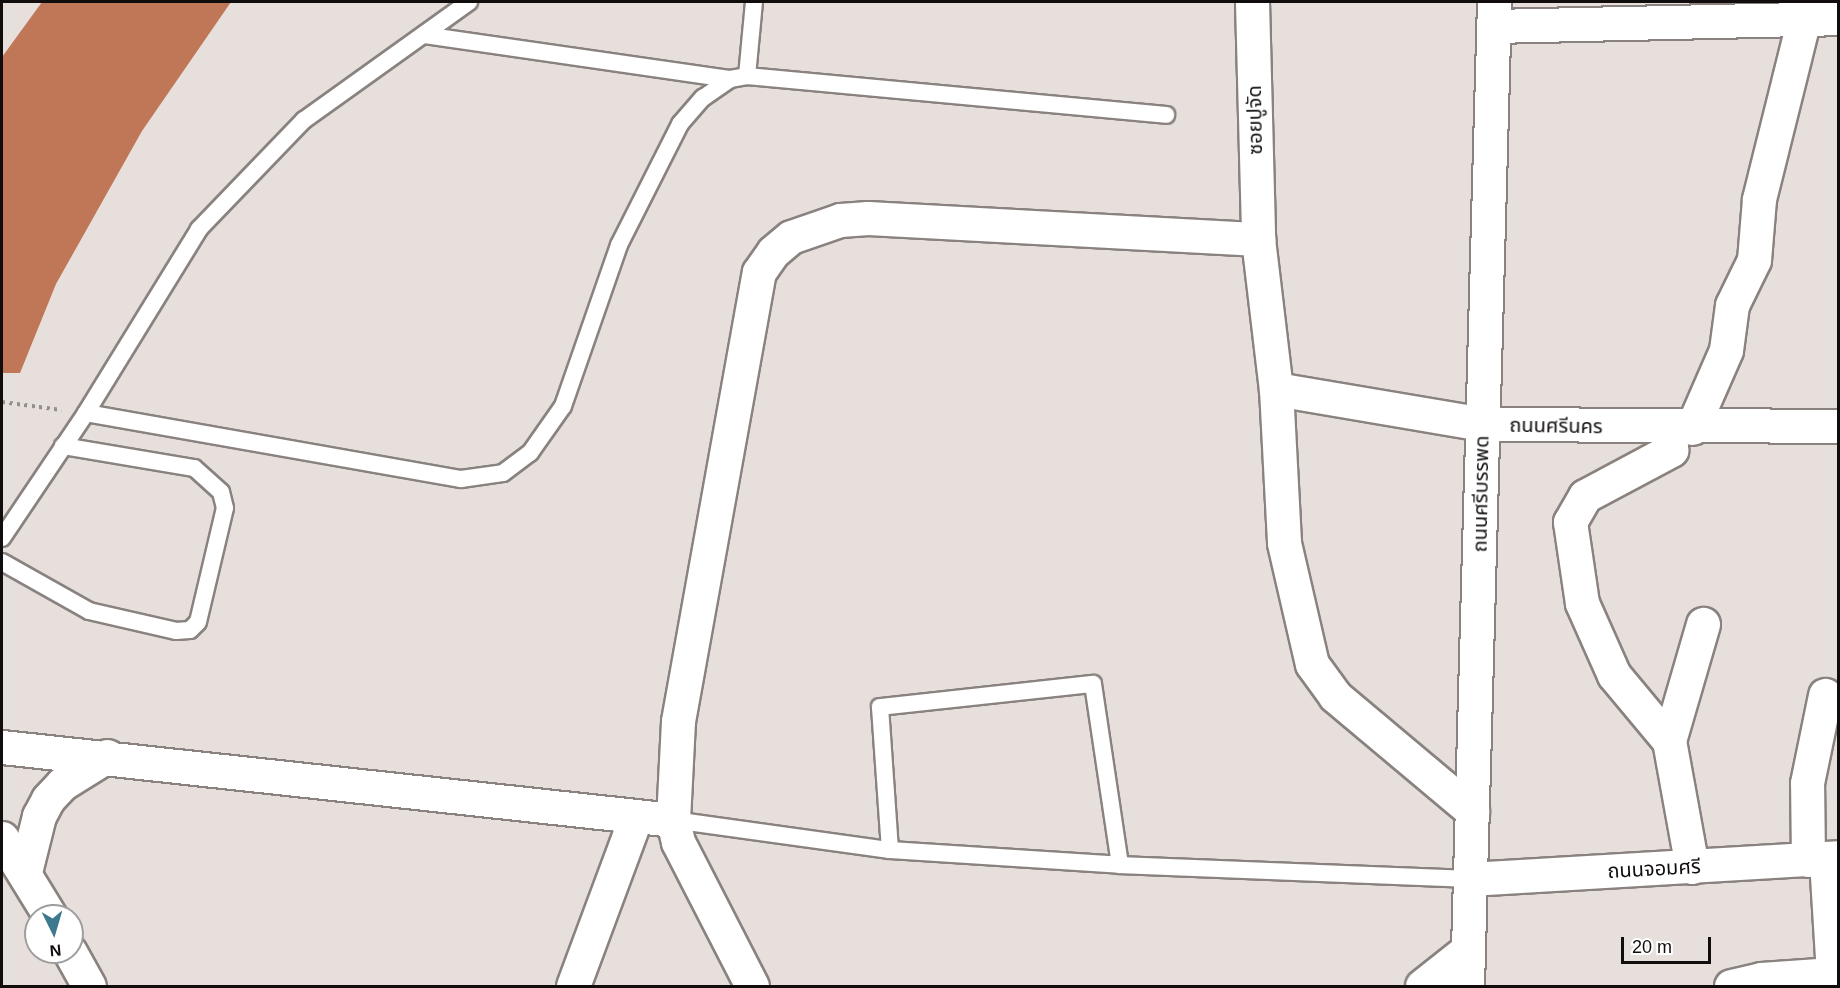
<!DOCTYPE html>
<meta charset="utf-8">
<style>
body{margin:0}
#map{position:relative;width:1840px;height:988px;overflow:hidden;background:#e7dfdc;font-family:Arial,"Noto Sans Thai",sans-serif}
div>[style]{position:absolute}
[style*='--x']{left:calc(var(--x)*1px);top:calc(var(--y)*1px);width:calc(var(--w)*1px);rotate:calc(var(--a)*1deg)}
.water>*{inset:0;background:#c07757}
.path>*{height:4px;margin-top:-2px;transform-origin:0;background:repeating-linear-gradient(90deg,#948e8c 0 3px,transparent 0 7.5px)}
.roads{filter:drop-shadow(2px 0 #89827f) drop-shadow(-2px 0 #89827f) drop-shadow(0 2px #89827f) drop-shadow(0 -2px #89827f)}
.service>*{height:16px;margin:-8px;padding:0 8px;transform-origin:8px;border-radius:8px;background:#fff}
.minor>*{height:33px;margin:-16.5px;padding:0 16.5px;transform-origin:16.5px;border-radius:16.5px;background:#fff}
.secondary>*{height:33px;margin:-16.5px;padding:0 16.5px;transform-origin:16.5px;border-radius:16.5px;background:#fff}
span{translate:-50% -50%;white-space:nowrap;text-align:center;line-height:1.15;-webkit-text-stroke:6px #fff;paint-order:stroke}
.street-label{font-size:20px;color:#100d0c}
.frame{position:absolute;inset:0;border:3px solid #100d0c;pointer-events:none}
.north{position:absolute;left:24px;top:904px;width:60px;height:60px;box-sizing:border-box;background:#fff;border:2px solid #9f9e9e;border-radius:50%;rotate:175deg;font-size:16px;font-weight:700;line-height:24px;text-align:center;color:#100d0c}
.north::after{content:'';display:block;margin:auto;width:21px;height:27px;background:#3c798f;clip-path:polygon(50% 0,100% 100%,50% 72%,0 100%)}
.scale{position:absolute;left:1621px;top:937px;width:90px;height:27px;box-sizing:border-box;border:3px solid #100d0c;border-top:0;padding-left:8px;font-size:18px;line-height:21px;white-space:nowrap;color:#100d0c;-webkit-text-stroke:4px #fff;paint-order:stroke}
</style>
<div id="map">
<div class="water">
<div style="clip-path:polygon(42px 2px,231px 2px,142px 131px,56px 284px,20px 373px,2px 373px,2px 57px)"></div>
</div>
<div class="path">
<div style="--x:2;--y:402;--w:60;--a:7.7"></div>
</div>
<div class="roads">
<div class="service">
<div style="--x:424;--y:35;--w:309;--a:8.2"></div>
<div style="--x:747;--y:76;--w:74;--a:-84.6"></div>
<div style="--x:86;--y:413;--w:381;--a:10"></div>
<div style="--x:461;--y:479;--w:42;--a:-8.1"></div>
<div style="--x:503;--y:473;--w:34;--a:-37"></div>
<div style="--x:530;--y:453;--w:57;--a:-54.9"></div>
<div style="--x:563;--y:406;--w:170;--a:-70.8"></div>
<div style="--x:619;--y:245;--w:136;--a:-63.2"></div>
<div style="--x:680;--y:124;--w:35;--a:-49"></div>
<div style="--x:703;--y:98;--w:33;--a:-35"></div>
<div style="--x:730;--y:79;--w:17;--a:-10"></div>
<div style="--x:747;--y:76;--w:421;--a:5.3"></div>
<div style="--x:2;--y:538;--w:151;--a:-56.1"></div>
<div style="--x:86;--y:413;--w:216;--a:-58.4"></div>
<div style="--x:199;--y:229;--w:151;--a:-46.1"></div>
<div style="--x:304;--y:120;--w:203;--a:-35.6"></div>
<div style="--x:2;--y:562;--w:100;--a:29.4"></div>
<div style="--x:89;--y:611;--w:89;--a:12.9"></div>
<div style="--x:176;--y:631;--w:14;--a:-4"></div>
<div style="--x:190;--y:630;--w:11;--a:-45"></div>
<div style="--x:198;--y:622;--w:117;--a:-76.7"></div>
<div style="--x:225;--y:508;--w:16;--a:-104"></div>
<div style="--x:221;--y:492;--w:36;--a:-138"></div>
<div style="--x:194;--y:468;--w:133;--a:-170.5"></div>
<div style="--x:673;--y:820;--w:219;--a:7.9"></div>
<div style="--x:890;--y:850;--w:230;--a:3.7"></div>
<div style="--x:1120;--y:865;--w:349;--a:2.3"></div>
<div style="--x:890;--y:850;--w:143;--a:-94"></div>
<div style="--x:880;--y:707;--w:214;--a:-6.2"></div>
<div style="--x:1093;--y:684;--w:183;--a:81.5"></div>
</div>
<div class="minor">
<div style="--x:1252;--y:2;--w:237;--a:88.5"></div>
<div style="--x:1493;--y:26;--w:345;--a:-1.3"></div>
<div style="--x:1276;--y:389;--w:209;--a:9.6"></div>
<div style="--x:1482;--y:424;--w:356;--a:0.3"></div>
<div style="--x:1692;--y:428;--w:85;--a:-66.4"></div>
<div style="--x:1726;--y:350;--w:45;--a:-82.4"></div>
<div style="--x:1732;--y:305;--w:50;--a:-63.9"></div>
<div style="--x:1754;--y:260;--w:61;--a:-85.3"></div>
<div style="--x:1759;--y:199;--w:186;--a:-76"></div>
<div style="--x:1669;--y:741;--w:86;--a:-129.8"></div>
<div style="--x:1614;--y:675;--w:79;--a:-114"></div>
<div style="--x:1582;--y:603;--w:82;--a:-98.4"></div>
<div style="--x:1570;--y:522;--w:30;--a:-60"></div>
<div style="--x:1585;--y:496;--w:98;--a:-28.1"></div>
<div style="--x:1671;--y:450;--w:23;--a:-92"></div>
<div style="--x:2;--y:747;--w:675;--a:6.21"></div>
<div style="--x:1808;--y:860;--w:77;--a:-90.7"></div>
<div style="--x:1807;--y:783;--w:90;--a:-78.4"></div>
<div style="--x:1692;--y:867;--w:128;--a:-100.3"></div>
<div style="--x:1669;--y:741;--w:122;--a:-73.8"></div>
<div style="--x:25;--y:872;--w:58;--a:-76"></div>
<div style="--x:39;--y:816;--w:19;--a:-62"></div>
<div style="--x:48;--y:799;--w:21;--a:-47"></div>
<div style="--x:62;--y:784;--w:53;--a:-31.9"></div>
<div style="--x:1469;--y:879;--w:370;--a:-3.4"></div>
<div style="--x:573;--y:986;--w:180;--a:-69.6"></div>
<div style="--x:752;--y:986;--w:162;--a:-117.2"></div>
<div style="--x:678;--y:842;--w:23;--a:-103"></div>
<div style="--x:673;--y:820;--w:99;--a:-87.1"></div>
<div style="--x:678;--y:721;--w:456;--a:-79.8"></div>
<div style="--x:759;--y:272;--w:24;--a:-55"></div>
<div style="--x:773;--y:252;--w:23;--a:-40"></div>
<div style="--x:791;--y:237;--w:52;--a:-19.1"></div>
<div style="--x:840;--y:220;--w:28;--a:-4"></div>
<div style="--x:868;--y:218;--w:391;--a:3.1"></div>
<div style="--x:1258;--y:239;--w:151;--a:83.2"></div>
<div style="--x:1276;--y:389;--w:154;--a:87"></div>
<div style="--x:1284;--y:543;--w:124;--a:77"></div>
<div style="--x:1312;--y:664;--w:39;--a:54"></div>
<div style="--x:1335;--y:696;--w:179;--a:40"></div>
<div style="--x:1422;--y:986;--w:56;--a:-38.5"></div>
<div style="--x:1467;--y:986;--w:984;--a:-88.43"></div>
<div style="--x:1731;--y:986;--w:31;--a:-13"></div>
<div style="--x:1761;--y:979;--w:72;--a:-4"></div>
<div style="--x:1833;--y:974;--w:116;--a:-93.5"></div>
</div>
<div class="secondary">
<div style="--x:2;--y:838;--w:92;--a:58.4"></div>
<div style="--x:70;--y:952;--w:39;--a:61"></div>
</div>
</div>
<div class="street-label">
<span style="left:1255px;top:120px;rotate:-91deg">ซอยปูจัด</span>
<span style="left:1556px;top:426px;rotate:1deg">ถนนศรีนคร</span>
<span style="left:1481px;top:494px;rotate:-89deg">ถนนศรีบรรพด</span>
<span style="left:1654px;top:869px;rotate:-3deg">ถนนจอมศรี</span>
</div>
<div class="frame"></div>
<div class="north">N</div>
<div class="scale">20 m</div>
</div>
